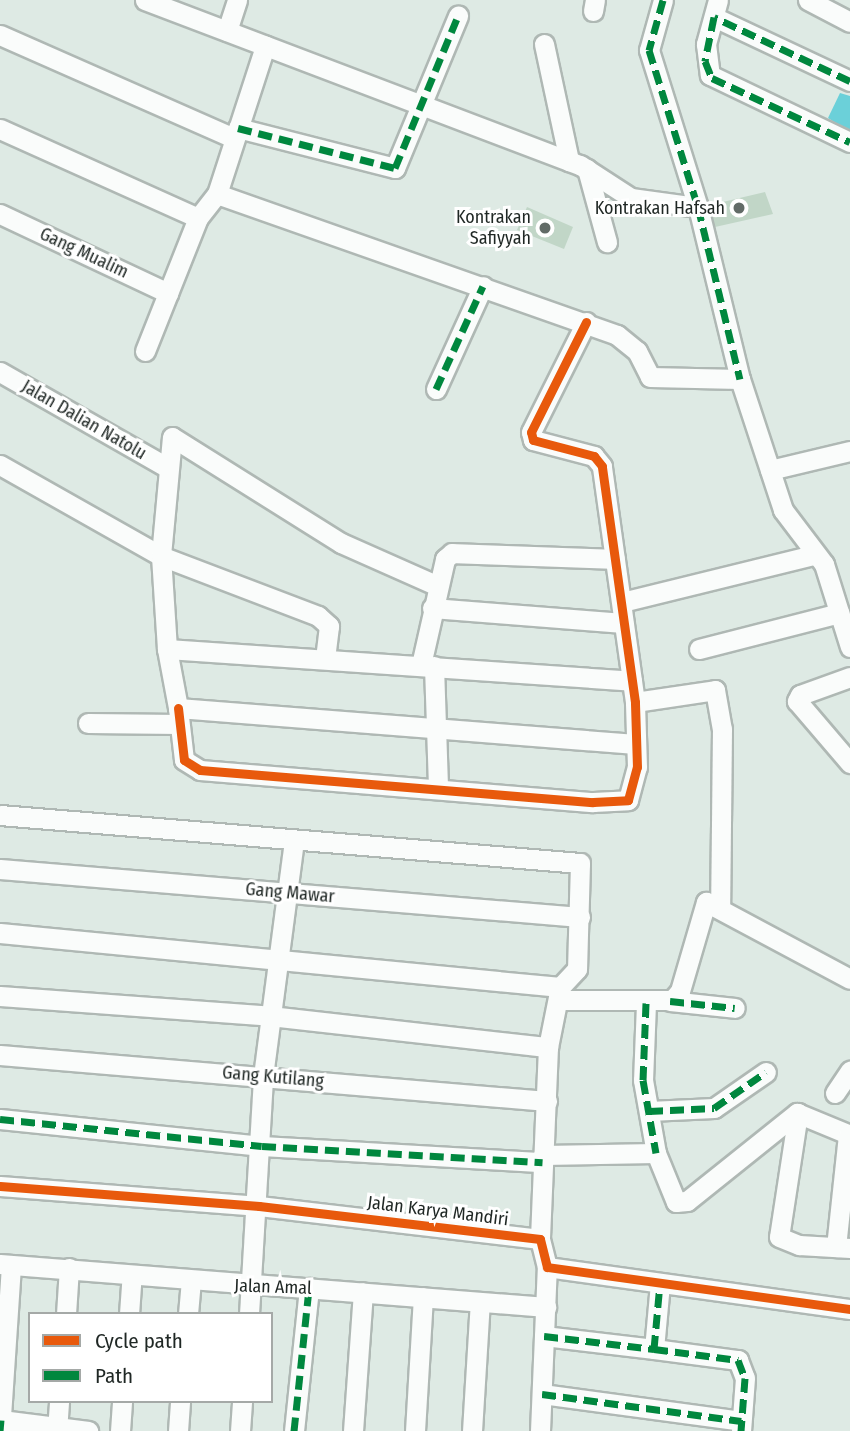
<!DOCTYPE html>
<style>
body{margin:0}
#map{position:relative;width:850px;height:1431px;overflow:hidden;background:#deeae4;font-family:"Fira Sans Condensed",sans-serif}
div>[style]{position:absolute}
[style*='--x']{left:calc(var(--x)*1px);top:calc(var(--y)*1px);width:calc(var(--w)*1px);rotate:calc(var(--a)*1deg)}
.water>*{inset:0;background:#6bd0d9}
.building>*{inset:0;background:#c1d6c7}
.roads{filter:drop-shadow(2px 0 #afb8b4) drop-shadow(-2px 0 #afb8b4) drop-shadow(0 2px #afb8b4) drop-shadow(0 -2px #afb8b4)}
.minor>*{height:19px;margin:-9.5px;padding:0 9.5px;transform-origin:9.5px;border-radius:9.5px;background:#fafcfb}
.quiet>*{height:7px;margin-top:-3.5px;transform-origin:0;background:repeating-linear-gradient(90deg,#00873e 0 14px,transparent 0 21px)}
.cycleway>*{height:9px;margin:-4.5px;padding:0 4.5px;transform-origin:4.5px;border-radius:4.5px;background:#e8590c}
.dots>*{width:19px;height:19px;translate:-50% -50%;box-sizing:border-box;border:4px solid #fff;border-radius:50%}
span{translate:-50% -50%;white-space:nowrap;text-align:center;line-height:1.15;-webkit-text-stroke:6px #fff;paint-order:stroke}
.poi-label{font-size:18px;color:#1f2724}
.right{translate:-100% -50%;text-align:right}
.street-label{font-size:18px;color:#1f2724}
.legend{position:absolute;left:28px;top:1312px;width:245px;height:91px;box-sizing:border-box;background:#fff;border:2px solid #a5a9a7;margin:0;padding:9px 12px;list-style:none;font-size:21px;color:#1f2724}
.legend li{display:flex;align-items:center;gap:14px;height:35px}
.legend b{width:35px;border:2px solid #a5a9a7}
</style>
<div id="map">
<div class="water">
<div style="clip-path:polygon(840px 93px,850px 96px,850px 132px,828px 118px)"></div>
</div>
<div class="building">
<div style="clip-path:polygon(765px 192px,773px 214px,715px 227px,710px 205px)"></div>
<div style="clip-path:polygon(527px 207px,573px 227px,564px 249px,517px 230px)"></div>
</div>
<div class="roads">
<div class="minor">
<div style="--x:145;--y:0;--w:465;--a:20.8"></div>
<div style="--x:580;--y:165;--w:61;--a:32.9"></div>
<div style="--x:631;--y:198;--w:68;--a:7.7"></div>
<div style="--x:663;--y:0;--w:52;--a:105.6"></div>
<div style="--x:649;--y:50;--w:164;--a:72.7"></div>
<div style="--x:698;--y:207;--w:177;--a:76.3"></div>
<div style="--x:740;--y:379;--w:138;--a:71.8"></div>
<div style="--x:783;--y:510;--w:68;--a:52.8"></div>
<div style="--x:824;--y:564;--w:87;--a:72.6"></div>
<div style="--x:718;--y:0;--w:46;--a:105.3"></div>
<div style="--x:706;--y:44;--w:31;--a:83"></div>
<div style="--x:710;--y:75;--w:155;--a:25.6"></div>
<div style="--x:808;--y:0;--w:47;--a:27.6"></div>
<div style="--x:593;--y:11;--w:11;--a:-80"></div>
<div style="--x:714;--y:17;--w:150;--a:25.2"></div>
<div style="--x:227;--y:31;--w:33;--a:-72"></div>
<div style="--x:0;--y:35;--w:256;--a:23.8"></div>
<div style="--x:544;--y:44;--w:120;--a:77.9"></div>
<div style="--x:238;--y:128;--w:162;--a:14.3"></div>
<div style="--x:395;--y:168;--w:165;--a:-67.5"></div>
<div style="--x:0;--y:129;--w:217;--a:24.2"></div>
<div style="--x:198;--y:218;--w:31;--a:-52"></div>
<div style="--x:217;--y:194;--w:156;--a:-72"></div>
<div style="--x:587;--y:169;--w:76;--a:74.7"></div>
<div style="--x:217;--y:194;--w:424;--a:19.4"></div>
<div style="--x:617;--y:335;--w:26;--a:39"></div>
<div style="--x:637;--y:351;--w:29;--a:63"></div>
<div style="--x:650;--y:377;--w:90;--a:1.3"></div>
<div style="--x:0;--y:214;--w:186;--a:25.2"></div>
<div style="--x:145;--y:351;--w:143;--a:-68.3"></div>
<div style="--x:0;--y:372;--w:193;--a:29.7"></div>
<div style="--x:436;--y:389;--w:113;--a:-65.5"></div>
<div style="--x:0;--y:465;--w:185;--a:29.5"></div>
<div style="--x:161;--y:556;--w:168;--a:20.9"></div>
<div style="--x:318;--y:616;--w:15;--a:42"></div>
<div style="--x:329;--y:626;--w:31;--a:97"></div>
<div style="--x:770;--y:470;--w:82;--a:-13.4"></div>
<div style="--x:438;--y:586;--w:106;--a:-156.1"></div>
<div style="--x:341;--y:543;--w:199;--a:-147.9"></div>
<div style="--x:172;--y:437;--w:120;--a:95.3"></div>
<div style="--x:161;--y:556;--w:93;--a:86.3"></div>
<div style="--x:167;--y:649;--w:60;--a:79.4"></div>
<div style="--x:178;--y:708;--w:459;--a:4.5"></div>
<div style="--x:622;--y:602;--w:198;--a:-13.8"></div>
<div style="--x:432;--y:608;--w:192;--a:4.5"></div>
<div style="--x:167;--y:649;--w:466;--a:3.9"></div>
<div style="--x:699;--y:649;--w:145;--a:-14.4"></div>
<div style="--x:421;--y:665;--w:109;--a:-77.2"></div>
<div style="--x:445;--y:559;--w:9;--a:-41"></div>
<div style="--x:452;--y:553;--w:163;--a:2.1"></div>
<div style="--x:434;--y:666;--w:123;--a:88.1"></div>
<div style="--x:850;--y:677;--w:53;--a:160.2"></div>
<div style="--x:800;--y:695;--w:7;--a:117"></div>
<div style="--x:797;--y:701;--w:82;--a:49.5"></div>
<div style="--x:635;--y:702;--w:81;--a:-8.5"></div>
<div style="--x:715;--y:690;--w:40;--a:80"></div>
<div style="--x:722;--y:729;--w:177;--a:90.6"></div>
<div style="--x:178;--y:708;--w:52;--a:83.4"></div>
<div style="--x:184;--y:760;--w:19;--a:32"></div>
<div style="--x:200;--y:770;--w:394;--a:4.7"></div>
<div style="--x:593;--y:802;--w:35;--a:-3"></div>
<div style="--x:628;--y:800;--w:34;--a:-75"></div>
<div style="--x:637;--y:767;--w:65;--a:-91.8"></div>
<div style="--x:635;--y:702;--w:238;--a:-98"></div>
<div style="--x:602;--y:466;--w:13;--a:-129"></div>
<div style="--x:594;--y:456;--w:63;--a:-165.3"></div>
<div style="--x:533;--y:440;--w:8;--a:-104"></div>
<div style="--x:531;--y:432;--w:123;--a:-63.4"></div>
<div style="--x:88;--y:723;--w:91;--a:0.6"></div>
<div style="--x:0;--y:815;--w:582;--a:4.73"></div>
<div style="--x:580;--y:863;--w:106;--a:91.6"></div>
<div style="--x:577;--y:969;--w:25;--a:133"></div>
<div style="--x:560;--y:987;--w:61;--a:101.3"></div>
<div style="--x:548;--y:1047;--w:192;--a:92.4"></div>
<div style="--x:0;--y:869;--w:582;--a:4.73"></div>
<div style="--x:0;--y:933;--w:563;--a:5.51"></div>
<div style="--x:0;--y:996;--w:271;--a:4.2"></div>
<div style="--x:270;--y:1016;--w:280;--a:6.4"></div>
<div style="--x:560;--y:1000;--w:112;--a:0"></div>
<div style="--x:672;--y:1000;--w:12;--a:-48"></div>
<div style="--x:680;--y:991;--w:93;--a:-73.7"></div>
<div style="--x:706;--y:902;--w:163;--a:28.1"></div>
<div style="--x:670;--y:1001;--w:65;--a:6.1"></div>
<div style="--x:646;--y:1003;--w:77;--a:92.2"></div>
<div style="--x:643;--y:1080;--w:74;--a:79.9"></div>
<div style="--x:656;--y:1153;--w:53;--a:67.8"></div>
<div style="--x:676;--y:1202;--w:11;--a:-5"></div>
<div style="--x:687;--y:1201;--w:141;--a:-38.7"></div>
<div style="--x:797;--y:1113;--w:57;--a:22.5"></div>
<div style="--x:0;--y:1055;--w:549;--a:4.81"></div>
<div style="--x:835;--y:1093;--w:27;--a:-56"></div>
<div style="--x:649;--y:1111;--w:65;--a:-2.6"></div>
<div style="--x:714;--y:1108;--w:63;--a:-34.7"></div>
<div style="--x:798;--y:1113;--w:125;--a:98.7"></div>
<div style="--x:779;--y:1237;--w:22;--a:22"></div>
<div style="--x:799;--y:1245;--w:51;--a:3.4"></div>
<div style="--x:0;--y:1119;--w:263;--a:5.9"></div>
<div style="--x:262;--y:1146;--w:281;--a:3.3"></div>
<div style="--x:543;--y:1155;--w:113;--a:-1"></div>
<div style="--x:0;--y:1186;--w:260;--a:4.4"></div>
<div style="--x:259;--y:1206;--w:283;--a:6.7"></div>
<div style="--x:540;--y:1239;--w:29;--a:76"></div>
<div style="--x:547;--y:1267;--w:306;--a:7.9"></div>
<div style="--x:836;--y:1247;--w:113;--a:-83.9"></div>
<div style="--x:0;--y:1264;--w:548;--a:4.5"></div>
<div style="--x:66;--y:1314;--w:46;--a:-86.3"></div>
<div style="--x:129;--y:1314;--w:39;--a:-86"></div>
<div style="--x:188;--y:1314;--w:33;--a:-85"></div>
<div style="--x:249;--y:1314;--w:238;--a:-86.6"></div>
<div style="--x:263;--y:1076;--w:238;--a:-82.5"></div>
<div style="--x:544;--y:1336;--w:111;--a:6.7"></div>
<div style="--x:654;--y:1349;--w:66;--a:-84.8"></div>
<div style="--x:654;--y:1349;--w:85;--a:7.5"></div>
<div style="--x:738;--y:1360;--w:19;--a:69"></div>
<div style="--x:745;--y:1378;--w:53;--a:94.3"></div>
<div style="--x:542;--y:1394;--w:201;--a:7.7"></div>
<div style="--x:1;--y:1420;--w:88;--a:7.2"></div>
<div style="--x:0;--y:1431;--w:165;--a:-86.2"></div>
<div style="--x:57;--y:1431;--w:30;--a:-86"></div>
<div style="--x:120;--y:1431;--w:30;--a:-86"></div>
<div style="--x:178;--y:1431;--w:30;--a:-86"></div>
<div style="--x:240;--y:1431;--w:30;--a:-86"></div>
<div style="--x:294;--y:1431;--w:144;--a:-84"></div>
<div style="--x:353;--y:1431;--w:139;--a:-85.9"></div>
<div style="--x:415;--y:1431;--w:134;--a:-86.6"></div>
<div style="--x:472;--y:1431;--w:129;--a:-86.5"></div>
<div style="--x:540;--y:1431;--w:164;--a:-87.6"></div>
</div>
</div>
<div class="quiet">
<div style="--x:663;--y:0;--w:52;--a:105.6"></div>
<div style="--x:649;--y:50;--w:164;--a:72.7"></div>
<div style="--x:698;--y:207;--w:177;--a:76.3"></div>
<div style="--x:850;--y:81;--w:150;--a:-154.8"></div>
<div style="--x:714;--y:17;--w:45;--a:101.6"></div>
<div style="--x:705;--y:61;--w:18;--a:68"></div>
<div style="--x:712;--y:78;--w:152;--a:24.9"></div>
<div style="--x:238;--y:128;--w:162;--a:14.3"></div>
<div style="--x:395;--y:168;--w:165;--a:-67.5"></div>
<div style="--x:436;--y:389;--w:113;--a:-65.5"></div>
<div style="--x:670;--y:1001;--w:65;--a:6.1"></div>
<div style="--x:646;--y:1003;--w:77;--a:92.2"></div>
<div style="--x:643;--y:1080;--w:74;--a:79.9"></div>
<div style="--x:649;--y:1111;--w:65;--a:-2.6"></div>
<div style="--x:714;--y:1108;--w:63;--a:-34.7"></div>
<div style="--x:0;--y:1119;--w:263;--a:5.9"></div>
<div style="--x:262;--y:1146;--w:281;--a:3.3"></div>
<div style="--x:544;--y:1336;--w:111;--a:6.7"></div>
<div style="--x:654;--y:1349;--w:66;--a:-84.8"></div>
<div style="--x:654;--y:1349;--w:85;--a:7.5"></div>
<div style="--x:738;--y:1360;--w:19;--a:69"></div>
<div style="--x:745;--y:1378;--w:53;--a:94.3"></div>
<div style="--x:542;--y:1394;--w:201;--a:7.7"></div>
<div style="--x:0;--y:1431;--w:11;--a:-85"></div>
<div style="--x:294;--y:1431;--w:144;--a:-84"></div>
</div>
<div class="cycleway">
<div style="--x:178;--y:708;--w:52;--a:83.4"></div>
<div style="--x:184;--y:760;--w:19;--a:32"></div>
<div style="--x:200;--y:770;--w:394;--a:4.7"></div>
<div style="--x:593;--y:802;--w:35;--a:-3"></div>
<div style="--x:628;--y:800;--w:34;--a:-75"></div>
<div style="--x:637;--y:767;--w:65;--a:-91.8"></div>
<div style="--x:635;--y:702;--w:238;--a:-98"></div>
<div style="--x:602;--y:466;--w:13;--a:-129"></div>
<div style="--x:594;--y:456;--w:63;--a:-165.3"></div>
<div style="--x:533;--y:440;--w:8;--a:-104"></div>
<div style="--x:531;--y:432;--w:123;--a:-63.4"></div>
<div style="--x:0;--y:1186;--w:260;--a:4.4"></div>
<div style="--x:259;--y:1206;--w:283;--a:6.7"></div>
<div style="--x:540;--y:1239;--w:29;--a:76"></div>
<div style="--x:547;--y:1267;--w:306;--a:7.9"></div>
</div>
<div class="dots">
<div style="left:739px;top:208px;background:#626b67"></div>
<div style="left:545px;top:228px;background:#626b67"></div>
</div>
<div class="poi-label">
<span class="right" style="left:725px;top:208px">Kontrakan Hafsah</span>
<span class="right" style="left:531px;top:228px">Kontrakan<br>Safiyyah</span>
</div>
<div class="street-label">
<span style="left:84px;top:253px;rotate:25deg">Gang Mualim</span>
<span style="left:84px;top:420px;rotate:30deg">Jalan Dalian Natolu</span>
<span style="left:290px;top:893px;rotate:5deg">Gang Mawar</span>
<span style="left:273px;top:1077px;rotate:5deg">Gang Kutilang</span>
<span style="left:438px;top:1211px;rotate:7deg">Jalan Karya Mandiri</span>
<span style="left:273px;top:1287px;rotate:2deg">Jalan Amal</span>
</div>
<ul class="legend">
<li><b style="height:9px;background:#e8590c"></b>Cycle path</li>
<li><b style="height:9px;background:#00873e"></b>Path</li>
</ul>
</div>
